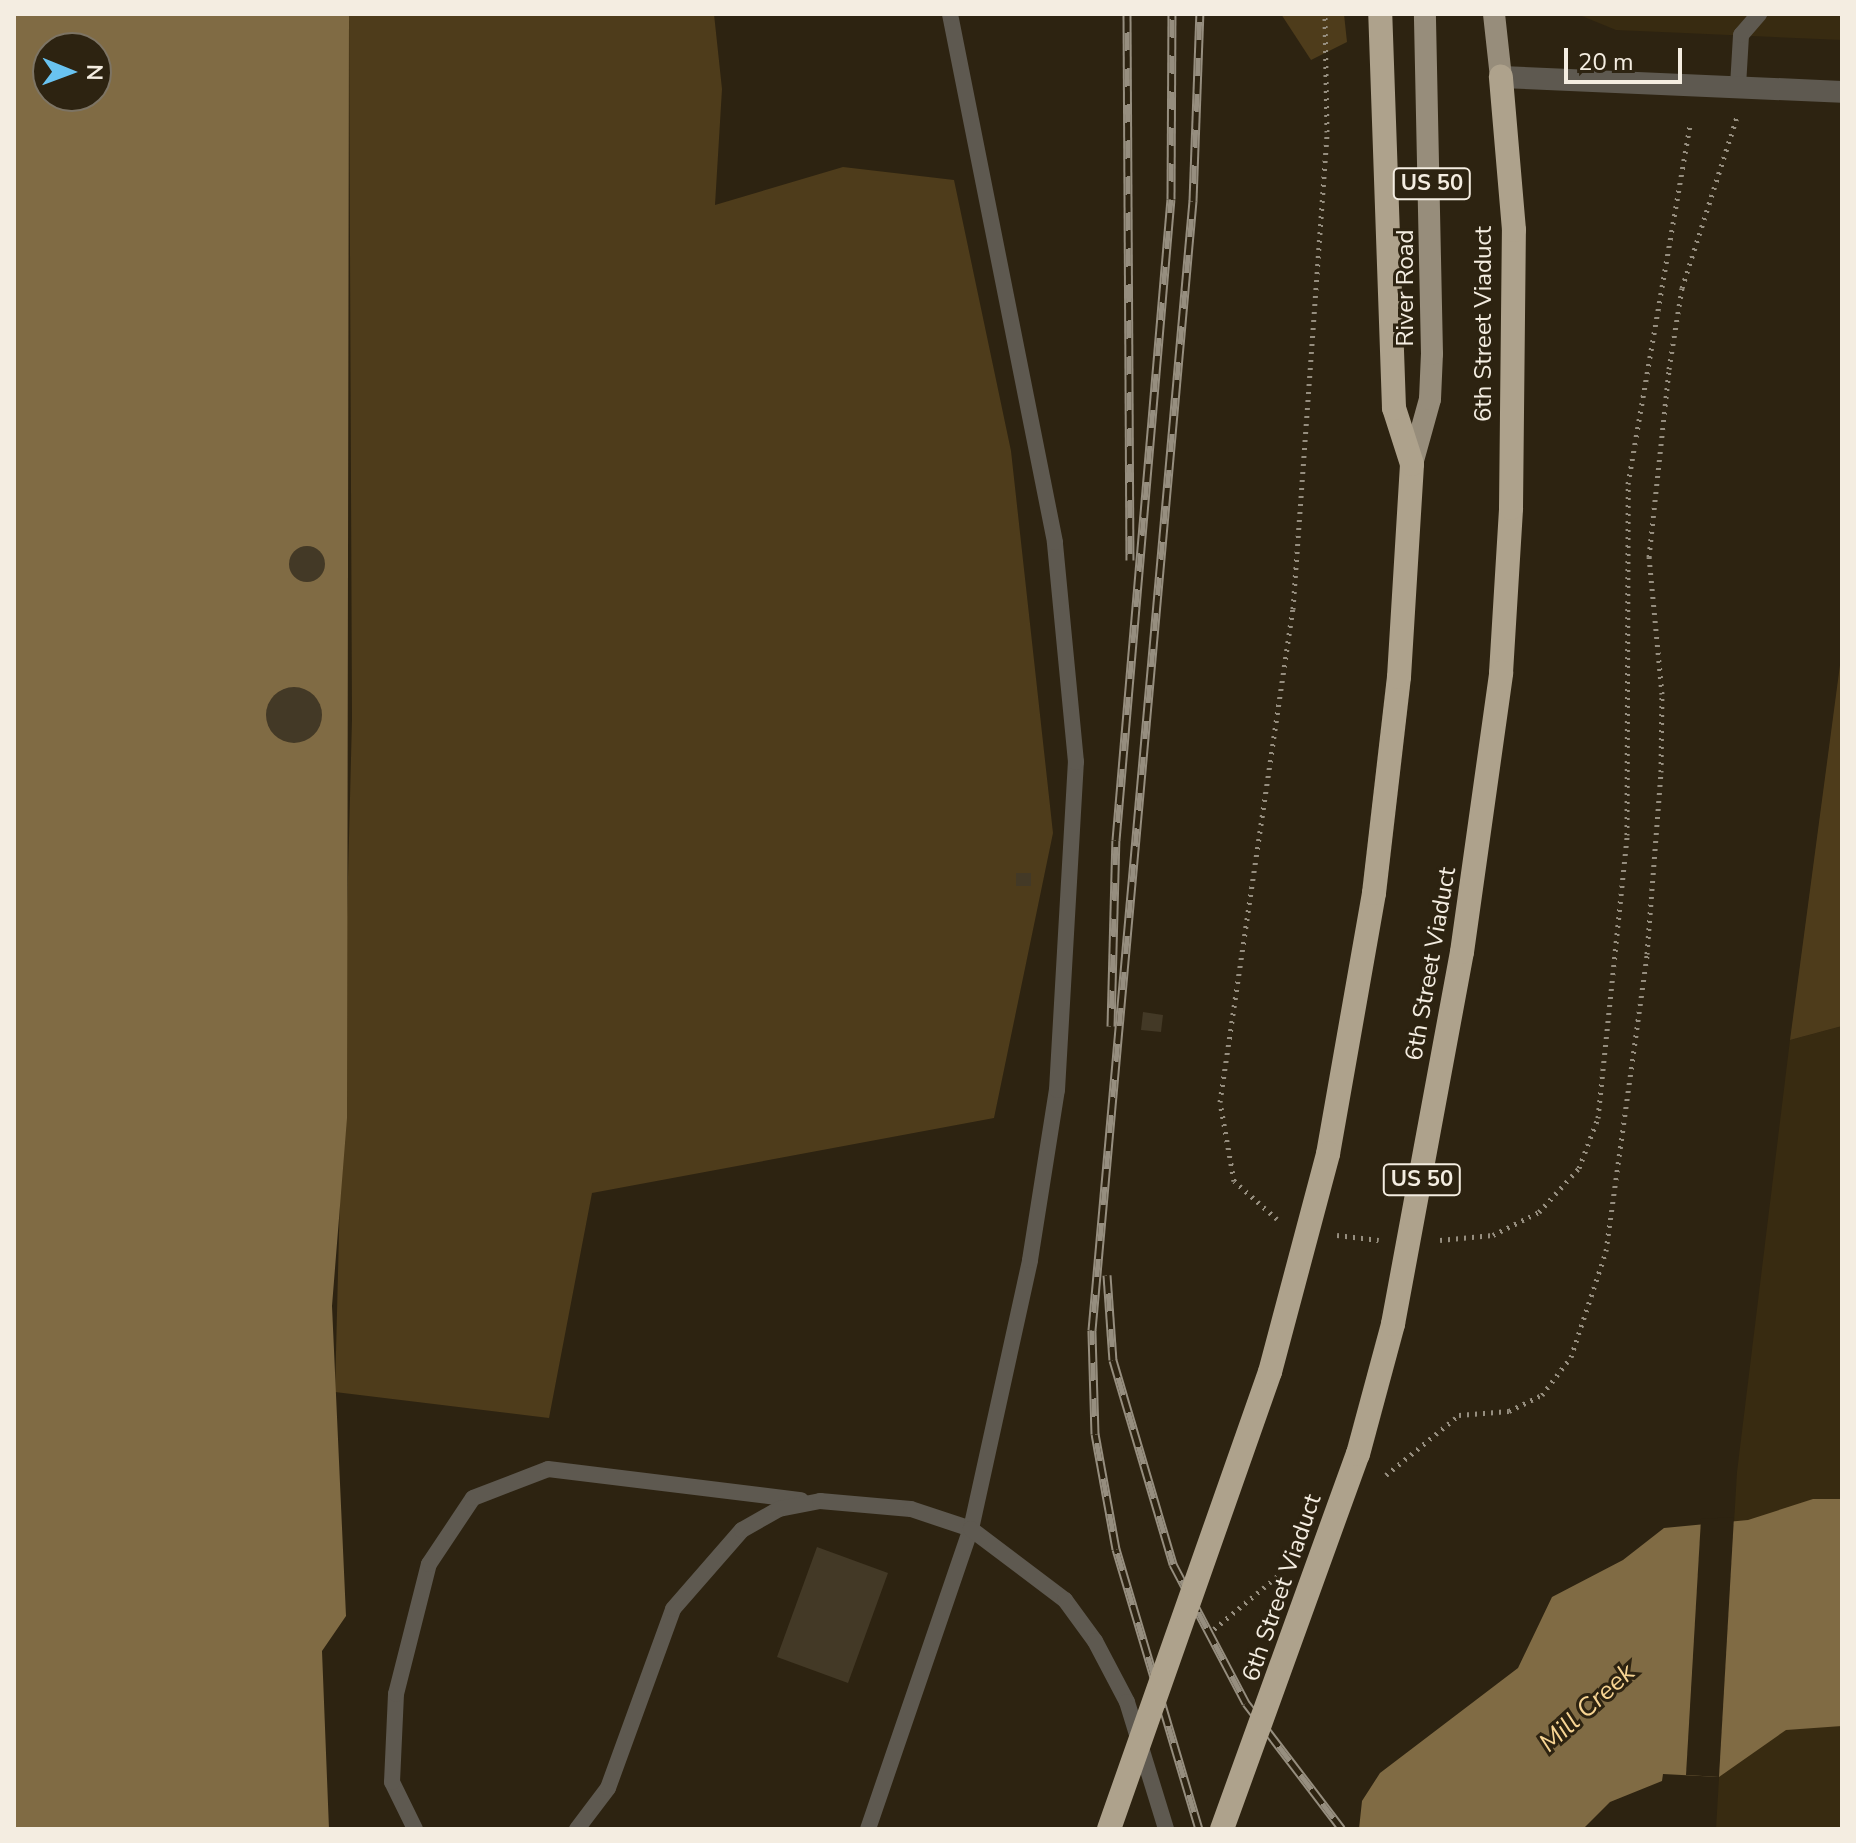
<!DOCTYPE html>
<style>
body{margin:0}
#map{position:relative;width:1856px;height:1843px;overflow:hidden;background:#2d2311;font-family:"Nunito Sans",sans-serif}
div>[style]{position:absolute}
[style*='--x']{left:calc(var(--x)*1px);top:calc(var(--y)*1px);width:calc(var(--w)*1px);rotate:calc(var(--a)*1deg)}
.built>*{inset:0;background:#382b11}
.green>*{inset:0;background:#4e3c1b}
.water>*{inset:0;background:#806b44}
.pier>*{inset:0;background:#2d2311}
.building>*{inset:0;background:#433926}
.round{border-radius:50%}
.path>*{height:5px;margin-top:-2.5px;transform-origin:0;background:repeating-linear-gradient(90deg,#968e7f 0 2px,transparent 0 8px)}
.service>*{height:16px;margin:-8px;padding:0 8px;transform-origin:8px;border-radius:8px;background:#5e5950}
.tertiary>*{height:22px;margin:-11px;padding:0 11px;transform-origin:11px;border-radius:11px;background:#5e5950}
.primary>*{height:22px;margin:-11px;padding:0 11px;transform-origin:11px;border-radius:11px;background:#978d7b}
.motorway>*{height:24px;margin:-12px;padding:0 12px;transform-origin:12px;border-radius:12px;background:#aea28c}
.rail>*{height:9px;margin-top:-4.5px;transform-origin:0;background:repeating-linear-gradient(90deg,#2d2311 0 18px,#968e7f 0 36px);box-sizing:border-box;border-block:2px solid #968e7f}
.motorway-bridge>*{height:24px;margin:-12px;padding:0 12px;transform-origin:12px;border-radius:12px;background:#aea28c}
span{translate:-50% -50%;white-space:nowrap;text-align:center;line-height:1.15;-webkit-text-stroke:6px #2d2311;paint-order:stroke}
.shield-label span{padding:2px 6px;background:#2d2311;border:2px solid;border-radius:6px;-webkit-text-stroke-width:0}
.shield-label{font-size:22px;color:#f4ede1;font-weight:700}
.street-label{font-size:24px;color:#f4ede1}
.water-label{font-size:26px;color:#f7d493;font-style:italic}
.frame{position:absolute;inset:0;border:16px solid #f4ede1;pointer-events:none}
.north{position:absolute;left:32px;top:32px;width:80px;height:80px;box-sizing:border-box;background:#2d2311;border:2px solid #7d7464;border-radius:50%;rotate:91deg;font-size:22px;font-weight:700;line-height:32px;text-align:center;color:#f4ede1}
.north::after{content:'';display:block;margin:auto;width:28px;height:36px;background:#69c3f1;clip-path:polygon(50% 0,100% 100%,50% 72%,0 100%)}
.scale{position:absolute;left:1564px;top:48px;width:118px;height:36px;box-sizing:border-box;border:4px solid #f4ede1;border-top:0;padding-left:10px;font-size:24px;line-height:28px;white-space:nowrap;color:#f4ede1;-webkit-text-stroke:6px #2d2311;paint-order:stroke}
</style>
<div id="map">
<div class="built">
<div style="clip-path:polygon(1577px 14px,1842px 14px,1842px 40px,1616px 30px)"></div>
<div style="clip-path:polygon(1842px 1026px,1842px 1829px,1716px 1829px,1737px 1472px,1790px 1040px)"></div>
</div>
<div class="green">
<div style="clip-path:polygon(349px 14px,714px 14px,722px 89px,715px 205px,843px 167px,954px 180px,1011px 451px,1053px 833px,994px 1118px,592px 1193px,549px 1418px,335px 1392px,352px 719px)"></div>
<div style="clip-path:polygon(1281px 14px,1344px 14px,1347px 42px,1311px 60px)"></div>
<div style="clip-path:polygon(1842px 650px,1842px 1026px,1790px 1040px)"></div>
</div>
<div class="water">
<div style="clip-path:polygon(evenodd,14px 14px,349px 14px,347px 1118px,332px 1306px,346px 1616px,322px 1651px,329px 1829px,14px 1829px,14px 14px,48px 48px,96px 48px,96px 96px,48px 96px,48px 48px)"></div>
<div style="clip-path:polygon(1813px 1499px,1842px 1499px,1842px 1726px,1786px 1730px,1719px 1777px,1663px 1774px,1662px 1781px,1610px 1802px,1583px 1829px,1359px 1829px,1362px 1801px,1380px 1773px,1518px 1668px,1552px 1597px,1623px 1560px,1664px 1528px,1748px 1520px)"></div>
</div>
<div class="pier">
<div style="clip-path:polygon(1734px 1517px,1719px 1777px,1686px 1775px,1701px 1519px)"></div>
</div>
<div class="building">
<div class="round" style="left:289px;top:546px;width:36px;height:36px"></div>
<div class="round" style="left:266px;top:687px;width:56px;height:56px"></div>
<div style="clip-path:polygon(1016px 873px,1031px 873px,1031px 886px,1016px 886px)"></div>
<div style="clip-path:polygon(1143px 1012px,1163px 1015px,1161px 1032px,1141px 1030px)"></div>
<div style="clip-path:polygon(817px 1547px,888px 1573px,848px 1683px,777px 1657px)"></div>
</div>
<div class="path">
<div style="--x:1277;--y:1219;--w:57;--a:-138.5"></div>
<div style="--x:1234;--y:1181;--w:80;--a:-100"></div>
<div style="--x:1220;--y:1102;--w:498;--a:-81.6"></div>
<div style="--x:1293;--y:609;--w:478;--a:-85.9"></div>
<div style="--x:1327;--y:132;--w:118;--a:-91"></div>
<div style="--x:1337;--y:1235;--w:42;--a:6.8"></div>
<div style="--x:1440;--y:1240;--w:53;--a:-5.4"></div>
<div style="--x:1493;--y:1235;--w:51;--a:-26.6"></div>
<div style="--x:1539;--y:1212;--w:59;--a:-47.7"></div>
<div style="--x:1579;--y:1168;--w:53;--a:-69.2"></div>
<div style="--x:1598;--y:1118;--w:284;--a:-84.1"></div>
<div style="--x:1627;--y:835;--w:351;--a:-89.8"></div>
<div style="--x:1628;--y:484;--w:364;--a:-80.2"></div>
<div style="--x:1386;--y:1475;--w:94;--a:-39.4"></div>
<div style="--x:1459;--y:1415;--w:50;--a:-4.6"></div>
<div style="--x:1509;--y:1411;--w:37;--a:-26"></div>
<div style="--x:1542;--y:1395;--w:48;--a:-52.7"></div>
<div style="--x:1571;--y:1357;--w:112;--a:-71.7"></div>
<div style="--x:1606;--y:1251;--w:300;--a:-82.1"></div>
<div style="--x:1647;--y:954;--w:183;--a:-85.6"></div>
<div style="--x:1661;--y:772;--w:78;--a:-89.3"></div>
<div style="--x:1662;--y:694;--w:138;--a:-95.4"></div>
<div style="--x:1649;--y:557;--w:189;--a:-83.9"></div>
<div style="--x:1669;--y:369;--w:82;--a:-80.9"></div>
<div style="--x:1682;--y:288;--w:180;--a:-72.2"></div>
<div style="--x:1214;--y:1629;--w:86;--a:-39.8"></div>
</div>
<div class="service">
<div style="--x:1738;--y:86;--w:51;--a:-86.6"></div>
<div style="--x:1741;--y:35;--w:28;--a:-49"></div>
<div style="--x:415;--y:1829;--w:52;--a:-116.1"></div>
<div style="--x:392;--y:1782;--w:88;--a:-87.4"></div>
<div style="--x:396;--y:1694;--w:134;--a:-75.8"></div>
<div style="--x:429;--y:1564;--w:79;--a:-56.3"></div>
<div style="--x:473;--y:1498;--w:80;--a:-21.1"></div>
<div style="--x:548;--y:1469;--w:255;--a:7"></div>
<div style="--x:577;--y:1829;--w:51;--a:-52.9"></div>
<div style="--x:608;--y:1788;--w:190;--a:-70"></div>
<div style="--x:673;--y:1609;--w:105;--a:-48.9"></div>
<div style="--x:742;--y:1530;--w:43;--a:-29.6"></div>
<div style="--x:779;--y:1509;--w:42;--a:-11"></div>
<div style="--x:820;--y:1501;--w:91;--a:5"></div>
<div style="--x:911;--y:1509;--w:63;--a:18.4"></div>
<div style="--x:971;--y:1529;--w:275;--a:-77.6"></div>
<div style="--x:1030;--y:1260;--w:172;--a:-81"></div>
<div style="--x:1057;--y:1090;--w:329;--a:-86.7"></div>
<div style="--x:1076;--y:762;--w:221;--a:-95.5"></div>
<div style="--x:1055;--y:542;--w:538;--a:-101.25"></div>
<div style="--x:868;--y:1829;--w:317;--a:-71.1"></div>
<div style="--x:971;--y:1529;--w:118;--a:37.1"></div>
<div style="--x:1065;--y:1600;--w:51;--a:53.8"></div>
<div style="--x:1095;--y:1641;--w:69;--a:62.3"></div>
<div style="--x:1127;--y:1702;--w:133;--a:72.9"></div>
</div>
<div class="tertiary">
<div style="--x:1501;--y:77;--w:341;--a:2.5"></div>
</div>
<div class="primary">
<div style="--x:1494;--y:14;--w:63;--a:83.7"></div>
<div style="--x:1412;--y:464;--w:67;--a:-74.5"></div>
<div style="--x:1430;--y:399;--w:45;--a:-87.5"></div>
<div style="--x:1432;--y:354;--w:340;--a:-91.2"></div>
</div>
<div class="motorway">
<div style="--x:1501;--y:673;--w:165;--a:-86.5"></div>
<div style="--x:1511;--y:508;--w:278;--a:-89.4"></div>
<div style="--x:1514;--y:230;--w:154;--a:-94.9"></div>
<div style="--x:1328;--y:1154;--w:265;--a:-80"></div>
<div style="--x:1374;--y:893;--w:217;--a:-83.4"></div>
<div style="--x:1399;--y:677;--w:213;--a:-86.5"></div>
<div style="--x:1412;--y:464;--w:59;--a:-107.8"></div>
<div style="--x:1394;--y:408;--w:394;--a:-92"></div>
</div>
<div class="rail">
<div style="--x:1127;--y:14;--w:546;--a:89.69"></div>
<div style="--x:1111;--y:1026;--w:186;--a:-88.5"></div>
<div style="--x:1116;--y:840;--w:643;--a:-85.1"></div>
<div style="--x:1171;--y:199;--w:185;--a:-89.7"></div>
<div style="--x:1107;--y:1275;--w:85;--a:86"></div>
<div style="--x:1113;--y:1360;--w:213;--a:73.6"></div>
<div style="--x:1173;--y:1564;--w:157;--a:62.3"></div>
<div style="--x:1246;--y:1703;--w:158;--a:52.7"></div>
<div style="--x:1199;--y:1829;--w:292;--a:-106.5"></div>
<div style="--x:1116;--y:1549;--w:117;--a:-100.3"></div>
<div style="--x:1095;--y:1434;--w:104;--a:-91.7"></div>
<div style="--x:1092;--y:1330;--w:1134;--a:-84.89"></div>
<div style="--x:1193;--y:201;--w:187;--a:-87.9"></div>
</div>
<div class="motorway-bridge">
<div style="--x:1109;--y:1829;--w:485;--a:-70.6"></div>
<div style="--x:1270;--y:1372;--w:226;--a:-75.1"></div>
<div style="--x:1222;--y:1829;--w:399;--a:-70.1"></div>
<div style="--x:1358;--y:1454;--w:135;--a:-74.9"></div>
<div style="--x:1393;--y:1324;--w:378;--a:-79.5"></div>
<div style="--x:1462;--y:952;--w:282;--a:-82"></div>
</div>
<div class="shield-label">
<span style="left:1432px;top:184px">US 50</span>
<span style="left:1422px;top:1180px">US 50</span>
</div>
<div class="street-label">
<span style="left:1406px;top:288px;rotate:-90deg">River Road</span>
<span style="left:1484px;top:324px;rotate:-90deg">6th Street Viaduct</span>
<span style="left:1431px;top:964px;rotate:-80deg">6th Street Viaduct</span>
<span style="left:1282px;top:1588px;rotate:-71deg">6th Street Viaduct</span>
</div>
<div class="water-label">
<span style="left:1587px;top:1708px;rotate:-42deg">Mill Creek</span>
</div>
<div class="frame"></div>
<div class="north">N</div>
<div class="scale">20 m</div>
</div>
